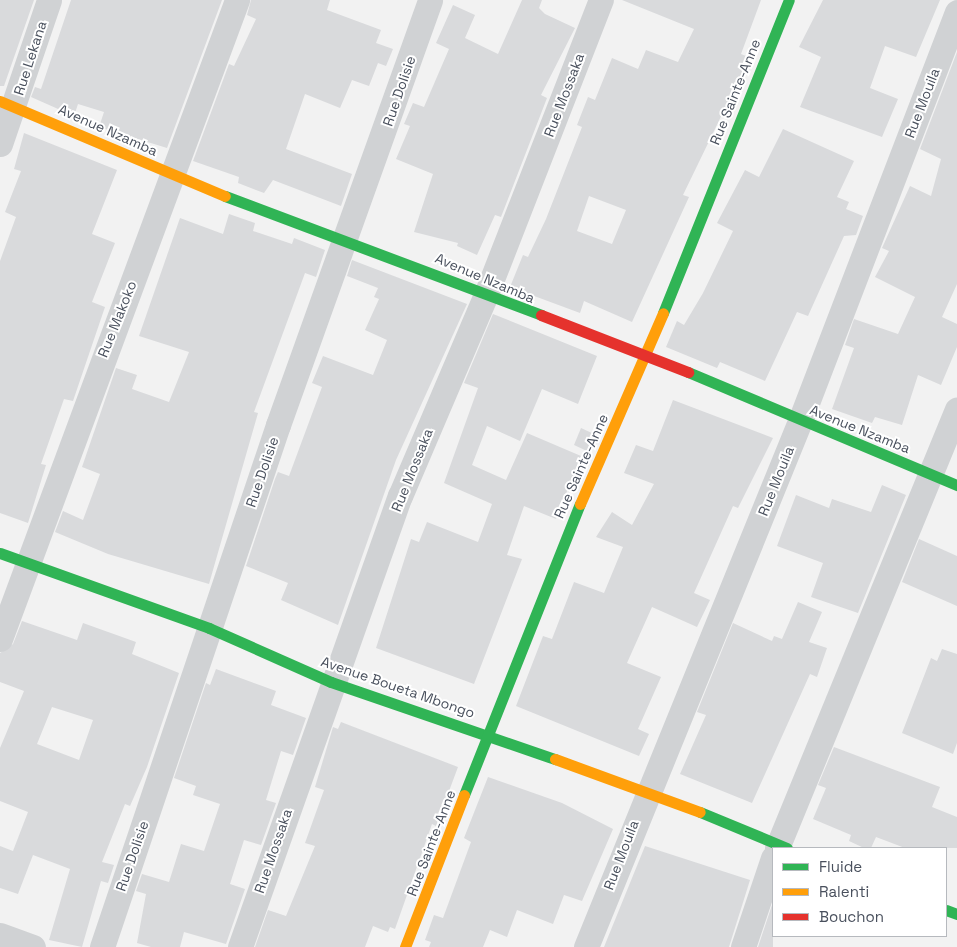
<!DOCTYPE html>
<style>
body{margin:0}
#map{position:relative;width:957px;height:947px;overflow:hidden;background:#f2f2f2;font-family:"Space Grotesk",sans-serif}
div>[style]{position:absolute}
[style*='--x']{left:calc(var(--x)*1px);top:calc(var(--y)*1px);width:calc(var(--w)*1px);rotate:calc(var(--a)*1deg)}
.building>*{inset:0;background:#d9dadc}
.street>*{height:25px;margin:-12.5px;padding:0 12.5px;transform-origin:12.5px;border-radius:12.5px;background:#d0d2d4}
.fast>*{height:11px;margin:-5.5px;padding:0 5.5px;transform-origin:5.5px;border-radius:5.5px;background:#30b455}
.slow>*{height:11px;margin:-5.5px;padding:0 5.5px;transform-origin:5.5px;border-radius:5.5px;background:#ff9f0a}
.jam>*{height:11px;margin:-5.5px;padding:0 5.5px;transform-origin:5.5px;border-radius:5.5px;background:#e5322d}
span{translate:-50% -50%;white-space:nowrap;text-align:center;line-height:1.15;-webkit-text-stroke:4px #fff;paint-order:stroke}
.street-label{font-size:14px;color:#49505d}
.legend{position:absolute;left:772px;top:847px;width:175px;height:90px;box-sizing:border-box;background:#fff;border:1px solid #b6b9be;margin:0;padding:6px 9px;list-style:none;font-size:15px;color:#49505d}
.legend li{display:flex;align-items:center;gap:10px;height:25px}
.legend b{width:25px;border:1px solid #b6b9be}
</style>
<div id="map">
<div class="building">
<div style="clip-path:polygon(0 0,34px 0,4px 86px,0 86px)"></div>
<div style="clip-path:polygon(71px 0,222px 0,167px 148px,99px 127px,104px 112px,78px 104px,74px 116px,31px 97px,35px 87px,41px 89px)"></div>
<div style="clip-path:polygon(251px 0,330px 0,327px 10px,381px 30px,376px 43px,393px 49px,386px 66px,378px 63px,369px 86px,352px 80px,340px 108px,305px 94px,286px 149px,352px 174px,341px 206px,273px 180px,264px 193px,238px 183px,239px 177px,193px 161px,229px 64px,234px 66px,256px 19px,247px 15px)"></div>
<div style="clip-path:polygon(522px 0,542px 0,539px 8px,545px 14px,575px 28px,541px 95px,547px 98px,501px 217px,495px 215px,477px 255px,457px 246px,458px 243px,414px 232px,433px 174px,396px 159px,410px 126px,404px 124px,413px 103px,424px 107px,449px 49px,436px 43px,453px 5px,475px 15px,465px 38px,498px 54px)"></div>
<div style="clip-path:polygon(evenodd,622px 0,761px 0,741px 54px,746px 56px,744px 69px,683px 195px,689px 197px,632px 322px,584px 301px,580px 313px,510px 287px,523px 255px,528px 257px,546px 219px,582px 127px,577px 125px,588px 97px,595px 100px,612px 58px,638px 69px,646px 50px,678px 62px,694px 29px,622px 0,589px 196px,626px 210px,612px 244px,577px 231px,589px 196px)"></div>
<div style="clip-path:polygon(823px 0,940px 0,916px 57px,885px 46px,870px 88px,898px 99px,882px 137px,800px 107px,821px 57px,799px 47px)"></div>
<div style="clip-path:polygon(957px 52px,957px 284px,942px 317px,957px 324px,957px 347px,941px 385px,918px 375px,902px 425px,875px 417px,872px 423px,832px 409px,854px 348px,845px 345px,854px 319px,898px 334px,915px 297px,875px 277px,889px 251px,882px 248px,910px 186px,931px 196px,941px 159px,920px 149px)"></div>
<div style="clip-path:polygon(783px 129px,854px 161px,837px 197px,849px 202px,846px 209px,863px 216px,856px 235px,844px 236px,808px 316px,797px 312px,765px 381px,720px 362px,717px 368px,666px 347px,677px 321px,684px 325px,703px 293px,733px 231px,717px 223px,745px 170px,759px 177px)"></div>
<div style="clip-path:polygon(24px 133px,117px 170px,92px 234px,115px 243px,92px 302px,105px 307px,73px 401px,64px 399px,41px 464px,46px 465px,28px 523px,0 513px,0 261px,16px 217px,5px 212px,21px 171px,14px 169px)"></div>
<div style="clip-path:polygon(229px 214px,255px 223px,253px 231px,292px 244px,294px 238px,325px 250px,316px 277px,305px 273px,254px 412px,258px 413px,209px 584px,108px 554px,55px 532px,63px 511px,83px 520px,100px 474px,82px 467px,116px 368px,137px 375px,132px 389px,169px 402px,189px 352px,139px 336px,180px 218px,223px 234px)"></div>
<div style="clip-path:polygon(352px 260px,467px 304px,396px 460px,338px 625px,281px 600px,288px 583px,246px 566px,275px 479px,278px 472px,289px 476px,322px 387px,312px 383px,323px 356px,373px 375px,387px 340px,365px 330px,379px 299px,374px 297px,378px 288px,347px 276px)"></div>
<div style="clip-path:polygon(493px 314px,597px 356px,578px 404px,542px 389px,520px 441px,487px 426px,472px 465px,506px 480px,527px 433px,581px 456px,556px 519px,524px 506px,507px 555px,522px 559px,474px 684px,376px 648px,411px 539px,419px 542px,427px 522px,478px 542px,492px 504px,444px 483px,478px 388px,464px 383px)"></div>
<div style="clip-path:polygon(673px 400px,773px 438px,738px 508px,733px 506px,694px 593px,710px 600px,697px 627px,652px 607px,627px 663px,661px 677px,638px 729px,649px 734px,639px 756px,516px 706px,543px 636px,552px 639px,574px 582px,604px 593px,623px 547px,596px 537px,612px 512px,632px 525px,654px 484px,624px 473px,636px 445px,653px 451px)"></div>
<div style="clip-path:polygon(581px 428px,594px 434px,587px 451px,574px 445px)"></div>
<div style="clip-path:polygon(882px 485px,906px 495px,858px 613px,811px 597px,823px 563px,777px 546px,796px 495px,829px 508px,832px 499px,871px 512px)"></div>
<div style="clip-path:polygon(919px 539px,957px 556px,957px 606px,902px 582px)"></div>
<div style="clip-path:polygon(798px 602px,822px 612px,809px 642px,827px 648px,817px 677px,810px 674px,752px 803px,680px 774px,706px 715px,697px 712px,733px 623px,772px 641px,774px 636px,782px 639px)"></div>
<div style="clip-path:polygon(evenodd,22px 621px,77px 640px,83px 623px,136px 642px,132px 654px,179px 673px,147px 767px,130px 806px,125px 804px,102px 862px,114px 865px,108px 883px,101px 881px,82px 947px,49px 940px,70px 869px,33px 855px,18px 894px,0 888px,0 846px,13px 851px,28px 812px,0 801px,0 748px,24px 691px,0 682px,0 653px,13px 644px,22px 621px,52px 707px,93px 720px,79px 760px,37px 744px,52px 707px)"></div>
<div style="clip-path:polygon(942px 649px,957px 654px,957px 743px,953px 754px,902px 733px,931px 658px,937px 661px)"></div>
<div style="clip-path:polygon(216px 669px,276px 691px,271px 705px,306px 718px,293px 755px,281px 751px,266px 800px,276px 803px,261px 845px,244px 840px,230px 884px,245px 889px,226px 944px,184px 932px,180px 947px,151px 947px,137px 943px,146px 894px,136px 891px,142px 874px,169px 882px,181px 844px,204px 851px,220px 804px,193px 795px,196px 786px,174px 778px,206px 683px,210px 685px)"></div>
<div style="clip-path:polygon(341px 722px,458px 767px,436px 826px,432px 824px,395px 929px,390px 927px,388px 932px,373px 926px,365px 947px,255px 947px,268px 910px,286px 916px,315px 846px,305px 843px,324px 790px,315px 787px,333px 727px,338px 729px)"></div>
<div style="clip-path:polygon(834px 747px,940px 787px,932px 807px,957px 817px,957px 848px,905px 848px,876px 837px,871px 848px,864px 848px,849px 841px,851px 835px,813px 819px,826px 788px,818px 785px)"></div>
<div style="clip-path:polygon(488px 777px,562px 803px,613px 829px,582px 901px,564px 895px,553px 924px,517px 910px,507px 937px,490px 930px,483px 947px,429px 947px,431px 942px,425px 940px,434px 915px,443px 918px,471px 842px,464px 838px)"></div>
<div style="clip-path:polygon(645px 846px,750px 880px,729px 947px,604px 947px)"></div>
<div style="clip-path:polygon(773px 902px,773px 947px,758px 947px)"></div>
</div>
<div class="street">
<div style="--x:0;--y:144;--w:152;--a:-71.2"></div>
<div style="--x:0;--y:639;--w:682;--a:-69.65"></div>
<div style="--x:777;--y:848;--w:474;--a:-67.7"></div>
<div style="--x:0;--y:935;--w:35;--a:20"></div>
<div style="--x:102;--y:947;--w:551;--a:-71.37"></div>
<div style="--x:278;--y:425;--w:451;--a:-70.3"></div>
<div style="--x:240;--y:947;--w:479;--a:-70.5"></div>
<div style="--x:400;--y:496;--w:216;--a:-66.9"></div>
<div style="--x:485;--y:297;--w:319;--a:-68.7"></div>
<div style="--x:586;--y:947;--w:568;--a:-67.86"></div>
<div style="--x:800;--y:421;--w:438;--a:-69"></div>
<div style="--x:743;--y:947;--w:94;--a:-71.4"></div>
</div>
<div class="fast">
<div style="--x:225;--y:196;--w:338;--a:20.6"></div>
<div style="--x:663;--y:313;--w:337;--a:-68.1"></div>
<div style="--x:688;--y:372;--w:292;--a:22.8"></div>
<div style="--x:0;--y:553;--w:222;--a:19.7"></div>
<div style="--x:209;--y:628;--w:133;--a:23.9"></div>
<div style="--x:331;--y:682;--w:237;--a:19"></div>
<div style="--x:464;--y:795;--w:313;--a:-68.3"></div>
<div style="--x:700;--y:812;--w:94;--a:22.5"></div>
<div style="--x:946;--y:910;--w:12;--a:20"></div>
</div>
<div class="slow">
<div style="--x:0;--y:101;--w:244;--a:22.9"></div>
<div style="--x:580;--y:504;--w:208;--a:-66.5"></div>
<div style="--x:555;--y:759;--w:154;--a:20.1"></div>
<div style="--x:405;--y:947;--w:163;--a:-68.8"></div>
</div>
<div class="jam">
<div style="--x:541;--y:315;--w:158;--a:21.2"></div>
</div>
<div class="street-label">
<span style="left:30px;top:58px;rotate:-72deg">Rue Lekana</span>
<span style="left:399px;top:91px;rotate:-71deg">Rue Dolisie</span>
<span style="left:735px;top:92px;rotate:-68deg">Rue Sainte-Anne</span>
<span style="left:564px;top:95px;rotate:-69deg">Rue Mossaka</span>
<span style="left:922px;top:103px;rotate:-69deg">Rue Mouila</span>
<span style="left:108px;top:130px;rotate:24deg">Avenue Nzamba</span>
<span style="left:485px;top:278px;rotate:23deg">Avenue Nzamba</span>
<span style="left:117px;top:319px;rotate:-68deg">Rue Makoko</span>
<span style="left:860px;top:429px;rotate:22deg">Avenue Nzamba</span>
<span style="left:581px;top:466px;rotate:-66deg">Rue Sainte-Anne</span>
<span style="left:412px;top:470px;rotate:-68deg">Rue Mossaka</span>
<span style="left:262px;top:472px;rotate:-71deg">Rue Dolisie</span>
<span style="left:776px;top:481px;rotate:-68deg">Rue Mouila</span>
<span style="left:398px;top:687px;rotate:19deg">Avenue Boueta Mbongo</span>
<span style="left:431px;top:843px;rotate:-69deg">Rue Sainte-Anne</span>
<span style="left:273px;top:851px;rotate:-71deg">Rue Mossaka</span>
<span style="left:621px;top:855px;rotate:-69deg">Rue Mouila</span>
<span style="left:132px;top:856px;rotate:-71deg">Rue Dolisie</span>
</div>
<ul class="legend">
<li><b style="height:6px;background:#30b455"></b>Fluide</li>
<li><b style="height:6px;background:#ff9f0a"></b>Ralenti</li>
<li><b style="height:6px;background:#e5322d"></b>Bouchon</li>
</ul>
</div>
